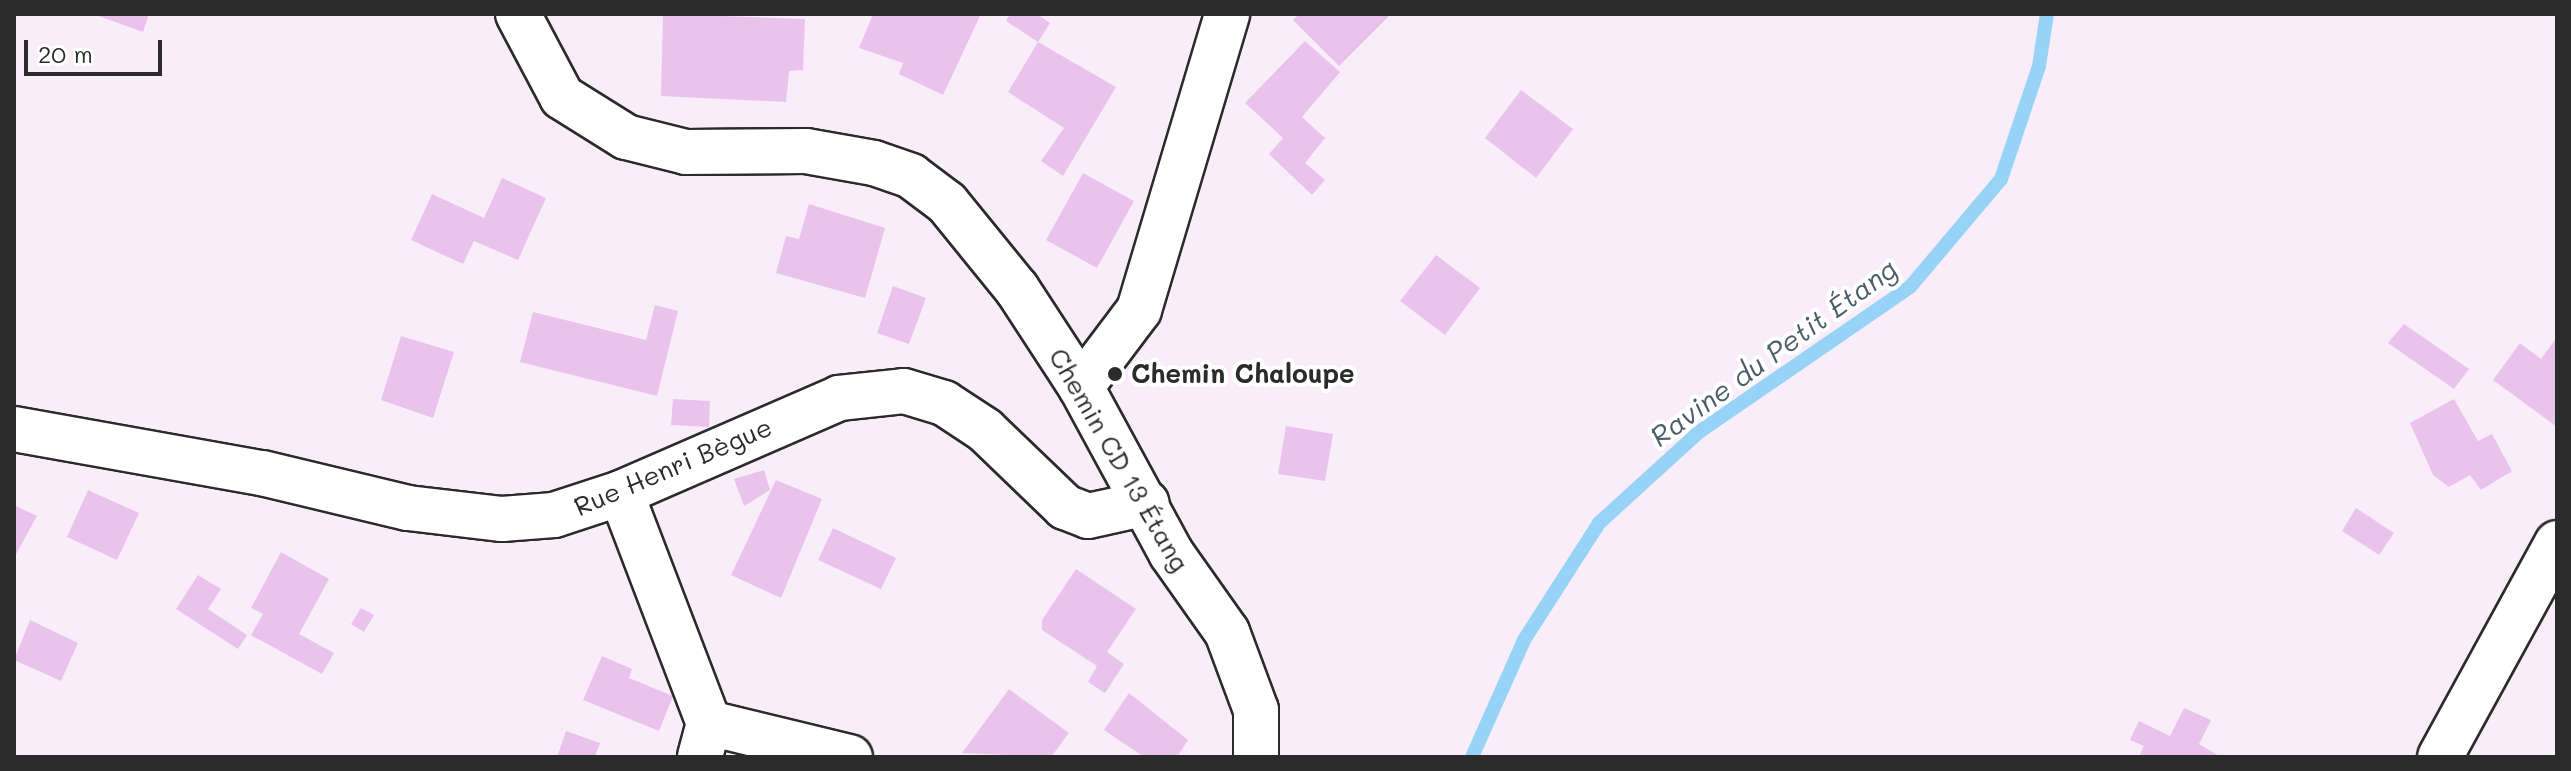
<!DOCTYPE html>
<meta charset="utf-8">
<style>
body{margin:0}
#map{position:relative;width:2571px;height:771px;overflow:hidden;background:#f9edfa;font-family:Mali,sans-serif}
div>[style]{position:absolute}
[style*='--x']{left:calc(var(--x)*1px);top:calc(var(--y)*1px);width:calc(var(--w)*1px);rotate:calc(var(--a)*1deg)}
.stream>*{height:14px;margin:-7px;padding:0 7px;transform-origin:7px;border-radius:7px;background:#96d3f7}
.building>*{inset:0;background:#eac3ed}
.roads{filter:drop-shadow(2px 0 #2b2b2b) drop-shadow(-2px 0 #2b2b2b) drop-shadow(0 2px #2b2b2b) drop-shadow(0 -2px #2b2b2b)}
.minor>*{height:44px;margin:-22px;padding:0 22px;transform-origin:22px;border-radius:22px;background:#fff}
.tertiary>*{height:44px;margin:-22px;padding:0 22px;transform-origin:22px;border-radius:22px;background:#fff}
.secondary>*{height:44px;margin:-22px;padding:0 22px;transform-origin:22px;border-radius:22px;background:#fff}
.dots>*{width:22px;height:22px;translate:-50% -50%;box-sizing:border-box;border:4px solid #fff;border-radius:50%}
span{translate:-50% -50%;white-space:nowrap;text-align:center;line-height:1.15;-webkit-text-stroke:8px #fff;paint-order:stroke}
.poi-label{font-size:26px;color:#2b2b2b;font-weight:700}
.left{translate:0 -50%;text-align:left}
.street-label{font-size:26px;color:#2b2b2b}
.water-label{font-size:28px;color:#4b5d68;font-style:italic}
.frame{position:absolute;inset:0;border:16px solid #2b2b2b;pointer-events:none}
.scale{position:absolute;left:24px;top:40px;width:138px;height:36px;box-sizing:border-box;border:4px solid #2b2b2b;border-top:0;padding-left:10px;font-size:24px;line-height:28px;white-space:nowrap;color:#2b2b2b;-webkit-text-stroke:6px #fff;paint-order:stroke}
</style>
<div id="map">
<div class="stream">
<div style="--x:1472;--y:757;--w:128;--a:-66"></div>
<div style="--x:1524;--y:640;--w:139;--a:-57.3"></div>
<div style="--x:1599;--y:523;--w:135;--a:-42.3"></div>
<div style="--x:1699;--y:432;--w:256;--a:-34.5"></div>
<div style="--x:1910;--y:287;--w:141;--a:-49.9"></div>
<div style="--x:2001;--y:179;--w:119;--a:-71.4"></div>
<div style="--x:2039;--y:66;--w:53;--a:-81.3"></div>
</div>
<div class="building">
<div style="clip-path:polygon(93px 14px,149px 14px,143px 32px)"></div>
<div style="clip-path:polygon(663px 14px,805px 19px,803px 70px,789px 71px,786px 102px,661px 96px)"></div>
<div style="clip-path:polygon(873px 14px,981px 14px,943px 95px,899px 74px,903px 63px,859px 48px)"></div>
<div style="clip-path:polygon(1010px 14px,1037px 14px,1050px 23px,1038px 42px,1006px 21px)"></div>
<div style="clip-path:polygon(1299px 14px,1391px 14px,1339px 66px,1293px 20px)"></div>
<div style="clip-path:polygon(1305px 41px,1340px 72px,1302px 117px,1325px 138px,1305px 163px,1325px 180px,1312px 195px,1269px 154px,1283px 138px,1245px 103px)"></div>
<div style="clip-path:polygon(1038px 42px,1116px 87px,1063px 176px,1041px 161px,1064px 128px,1008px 92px)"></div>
<div style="clip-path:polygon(1521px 90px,1573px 129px,1536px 178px,1485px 138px)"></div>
<div style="clip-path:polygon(1083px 173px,1134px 201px,1097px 268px,1046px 240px)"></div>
<div style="clip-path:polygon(502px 178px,546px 198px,518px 260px,474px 241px,463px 264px,411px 240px,432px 194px,484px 218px)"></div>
<div style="clip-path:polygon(809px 204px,885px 228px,865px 298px,776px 273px,786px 236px,799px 239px)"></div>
<div style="clip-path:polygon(1436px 255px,1480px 288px,1445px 335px,1400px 301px)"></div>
<div style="clip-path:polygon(893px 286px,926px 298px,909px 344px,877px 333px)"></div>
<div style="clip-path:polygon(655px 305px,678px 311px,657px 396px,520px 362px,533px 312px,646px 340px)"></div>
<div style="clip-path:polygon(2404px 324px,2469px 369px,2454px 389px,2388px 343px)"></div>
<div style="clip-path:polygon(401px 336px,454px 352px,433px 418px,381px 400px)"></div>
<div style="clip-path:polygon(2557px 337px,2557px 427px,2493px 380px,2520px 343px,2541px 359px)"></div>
<div style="clip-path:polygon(673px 399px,710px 401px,709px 427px,671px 425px)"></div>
<div style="clip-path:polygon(2454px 399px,2478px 441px,2492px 434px,2512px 471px,2481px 490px,2470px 475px,2449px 487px,2433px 475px,2410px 423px)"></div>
<div style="clip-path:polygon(1286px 426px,1333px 434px,1325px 481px,1278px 474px)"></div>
<div style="clip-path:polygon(764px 470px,770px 490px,744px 506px,734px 479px)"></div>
<div style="clip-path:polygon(776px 480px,822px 499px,781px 598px,731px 575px)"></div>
<div style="clip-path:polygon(88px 490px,139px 513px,117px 560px,67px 537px)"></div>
<div style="clip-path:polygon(14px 505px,37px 516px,14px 558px)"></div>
<div style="clip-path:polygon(2356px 508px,2394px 533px,2379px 555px,2342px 531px)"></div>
<div style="clip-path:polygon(833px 528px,896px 558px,881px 589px,818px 560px)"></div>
<div style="clip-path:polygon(281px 552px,329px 579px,299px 634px,334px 653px,322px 674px,251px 635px,263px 614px,251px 608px)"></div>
<div style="clip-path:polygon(1076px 569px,1136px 609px,1107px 652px,1124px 664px,1105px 693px,1088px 682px,1097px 666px,1042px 630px,1042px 620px)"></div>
<div style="clip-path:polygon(198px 575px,221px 589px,208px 609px,247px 635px,238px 649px,176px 609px)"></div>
<div style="clip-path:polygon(361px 608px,374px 615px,364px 632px,351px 624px)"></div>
<div style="clip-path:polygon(30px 620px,78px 643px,61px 681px,14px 660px)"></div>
<div style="clip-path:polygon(602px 656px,632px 669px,629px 678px,673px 696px,659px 731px,583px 700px)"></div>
<div style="clip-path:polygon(1009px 689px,1069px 733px,1051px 757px,962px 753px)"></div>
<div style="clip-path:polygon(1129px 693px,1188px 740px,1177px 757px,1144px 757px,1104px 730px)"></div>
<div style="clip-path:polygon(2184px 708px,2211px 720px,2199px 744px,2221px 757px,2139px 757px,2144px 746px,2130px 740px,2139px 721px,2170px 736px)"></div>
<div style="clip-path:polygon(566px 731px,600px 743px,595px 757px,557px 757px)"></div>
</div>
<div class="roads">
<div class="minor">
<div style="--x:1081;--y:387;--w:96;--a:-53"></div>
<div style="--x:1139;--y:310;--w:309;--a:-73.4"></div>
<div style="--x:621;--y:493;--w:246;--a:69.1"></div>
<div style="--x:709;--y:723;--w:35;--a:105"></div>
<div style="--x:709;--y:723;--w:145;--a:13.6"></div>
<div style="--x:2440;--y:757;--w:244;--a:-61.3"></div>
</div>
<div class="tertiary">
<div style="--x:14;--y:429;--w:252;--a:10.1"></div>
<div style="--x:262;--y:473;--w:150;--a:13.5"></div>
<div style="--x:408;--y:508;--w:95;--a:6.7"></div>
<div style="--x:502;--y:519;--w:52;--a:-4.4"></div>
<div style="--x:554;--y:515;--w:71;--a:-18.2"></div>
<div style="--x:621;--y:493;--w:238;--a:-23.5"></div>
<div style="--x:839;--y:398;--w:65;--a:-6.1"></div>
<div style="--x:904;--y:391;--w:42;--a:16.7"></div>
<div style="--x:944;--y:403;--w:49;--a:33.4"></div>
<div style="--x:985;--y:430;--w:111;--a:43.9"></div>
<div style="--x:1065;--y:507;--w:25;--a:21"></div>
<div style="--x:1088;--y:516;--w:60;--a:-12.4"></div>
</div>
<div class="secondary">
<div style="--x:518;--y:14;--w:94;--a:62.1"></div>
<div style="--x:562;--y:97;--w:75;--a:32"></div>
<div style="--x:626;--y:137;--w:62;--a:14"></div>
<div style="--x:686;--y:152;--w:120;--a:-0.5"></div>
<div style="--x:806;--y:151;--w:69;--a:10"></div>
<div style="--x:874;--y:163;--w:39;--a:19"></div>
<div style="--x:911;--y:176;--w:45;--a:36.9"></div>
<div style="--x:947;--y:203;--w:111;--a:50.9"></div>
<div style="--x:1017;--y:289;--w:117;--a:56.9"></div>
<div style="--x:1081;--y:387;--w:189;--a:61.5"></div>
<div style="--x:1171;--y:553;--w:97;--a:54.7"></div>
<div style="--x:1227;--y:632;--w:83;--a:69.6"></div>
<div style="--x:1256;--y:710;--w:47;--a:90"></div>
</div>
</div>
<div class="dots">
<div style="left:1115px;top:374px;background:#2b2b2b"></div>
</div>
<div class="poi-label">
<span class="left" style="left:1131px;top:374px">Chemin Chaloupe</span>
</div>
<div class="street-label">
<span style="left:1119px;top:460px;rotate:60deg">Chemin CD 13 Étang</span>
<span style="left:673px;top:467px;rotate:-23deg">Rue Henri Bègue</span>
</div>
<div class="water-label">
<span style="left:1773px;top:352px;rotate:-36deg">Ravine du Petit Étang</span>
</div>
<div class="frame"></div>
<div class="scale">20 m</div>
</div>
